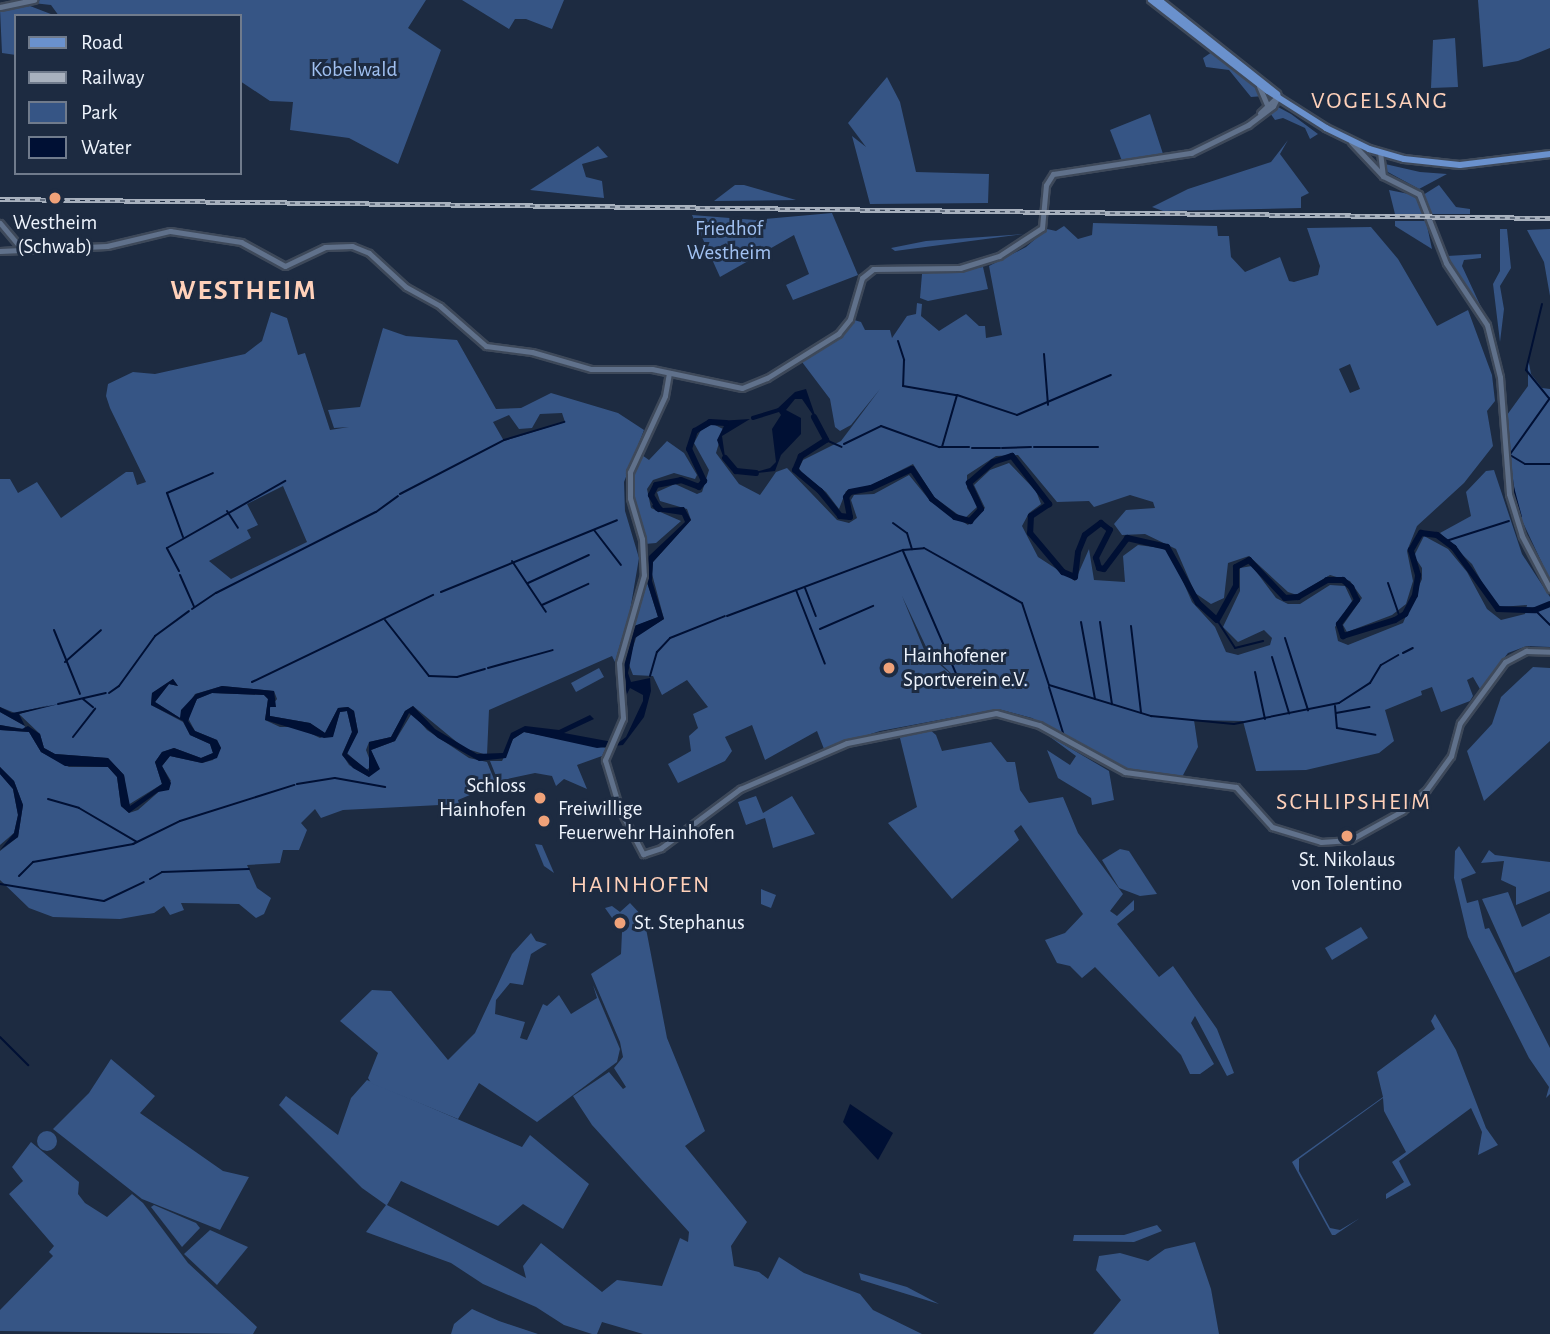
<!DOCTYPE html>
<style>
body{margin:0}
#map{position:relative;width:1550px;height:1334px;overflow:hidden;background:#1d2b41;font-family:"Alegreya Sans",sans-serif}
div>[style]{position:absolute}
[style*='--x']{left:calc(var(--x)*1px);top:calc(var(--y)*1px);width:calc(var(--w)*1px);rotate:calc(var(--a)*1deg)}
.green>*{inset:0;background:#365585}
.round{border-radius:50%}
.water>*{inset:0;background:#001034}
.stream>*{height:2px;margin:-1px;padding:0 1px;transform-origin:1px;border-radius:1px;background:#001034}
.canal>*{height:3.5px;margin:-1.75px;padding:0 1.75px;transform-origin:1.75px;border-radius:1.75px;background:#001034}
.river>*{height:6px;margin:-3px;padding:0 3px;transform-origin:3px;border-radius:3px;background:#001034}
.roads{filter:drop-shadow(2px 0 #3e495a) drop-shadow(-2px 0 #3e495a) drop-shadow(0 2px #3e495a) drop-shadow(0 -2px #3e495a)}
.secondary>*{height:5px;margin:-2.5px;padding:0 2.5px;transform-origin:2.5px;border-radius:2.5px;background:#60718b}
.primary>*{height:6px;margin:-3px;padding:0 3px;transform-origin:3px;border-radius:3px;background:#6a91cd}
.rail>*{height:4.5px;margin-top:-2.25px;transform-origin:0;background:repeating-linear-gradient(90deg,#1d2b41 0 5px,#a8b1be 0 10px);box-sizing:border-box;border-block:2px solid #a8b1be}
.dots>*{width:19px;height:19px;translate:-50% -50%;box-sizing:border-box;border:4px solid #1d2b41;border-radius:50%}
span{translate:-50% -50%;white-space:nowrap;text-align:center;line-height:1.15;-webkit-text-stroke:6px #1d2b41;paint-order:stroke}
.park-label{font-size:21px;color:#a1c1f1}
.poi-label{font-size:21px;color:#edf3fc}
.left{translate:0 -50%;text-align:left}
.right{translate:-100% -50%;text-align:right}
.quarter-label{font-size:24px;color:#ffd1ba;letter-spacing:2px}
.district-label{font-size:28px;color:#ffd1ba;font-weight:700;letter-spacing:2px}
.legend{position:absolute;left:14px;top:14px;width:228px;height:161px;box-sizing:border-box;background:#1d2b41;border:2px solid #707b8c;margin:0;padding:9px 12px;list-style:none;font-size:21px;color:#edf3fc}
.legend li{display:flex;align-items:center;gap:14px;height:35px}
.legend b{width:35px;border:2px solid #707b8c}
</style>
<div id="map">
<div class="green">
<div style="clip-path:polygon(40px 0,426px 0,408px 28px,441px 50px,398px 164px,349px 138px,290px 130px,293px 102px,270px 101px,240px 81px,240px 16px,59px 16px,51px 5px,33px 3px)"></div>
<div style="clip-path:polygon(462px 0,564px 0,552px 29px,526px 19px,515px 19px,509px 29px)"></div>
<div style="clip-path:polygon(1478px 0,1550px 0,1550px 48px,1518px 61px,1483px 67px)"></div>
<div style="clip-path:polygon(30px 6px,56px 16px,16px 16px,16px 55px,2px 53px,0 9px)"></div>
<div style="clip-path:polygon(1455px 38px,1458px 87px,1431px 88px,1433px 40px)"></div>
<div style="clip-path:polygon(1212px 52px,1260px 90px,1264px 96px,1251px 97px,1229px 70px,1206px 67px,1203px 58px)"></div>
<div style="clip-path:polygon(887px 77px,900px 102px,916px 172px,989px 174px,988px 203px,870px 204px,852px 136px,866px 147px,848px 123px)"></div>
<div style="clip-path:polygon(1278px 107px,1291px 114px,1318px 134px,1310px 139px,1305px 128px,1283px 118px,1275px 120px,1270px 113px)"></div>
<div style="clip-path:polygon(1150px 114px,1164px 157px,1122px 161px,1110px 130px)"></div>
<div style="clip-path:polygon(1288px 140px,1280px 154px,1309px 193px,1301px 197px,1301px 208px,1163px 211px,1152px 207px,1188px 189px,1271px 162px)"></div>
<div style="clip-path:polygon(598px 146px,608px 157px,582px 164px,586px 177px,602px 181px,604px 198px,530px 190px)"></div>
<div style="clip-path:polygon(1385px 164px,1420px 172px,1447px 174px,1419px 189px,1386px 171px)"></div>
<div style="clip-path:polygon(735px 185px,744px 185px,796px 200px,714px 201px)"></div>
<div style="clip-path:polygon(1439px 185px,1456px 207px,1470px 209px,1470px 214px,1431px 214px,1423px 195px)"></div>
<div style="clip-path:polygon(1389px 190px,1414px 195px,1425px 214px,1395px 214px)"></div>
<div style="clip-path:polygon(832px 213px,858px 275px,793px 300px,786px 285px,809px 274px,794px 235px,720px 277px,692px 215px,755px 220px)"></div>
<div style="clip-path:polygon(1395px 221px,1426px 221px,1432px 249px,1395px 226px)"></div>
<div style="clip-path:polygon(evenodd,1093px 223px,1217px 226px,1218px 236px,1229px 236px,1231px 257px,1245px 272px,1280px 257px,1289px 281px,1294px 282px,1318px 275px,1320px 266px,1307px 228px,1371px 227px,1398px 259px,1437px 326px,1468px 310px,1492px 375px,1495px 401px,1487px 411px,1493px 446px,1464px 483px,1417px 526px,1407px 551px,1413px 581px,1406px 604px,1392px 615px,1347px 632px,1343px 625px,1362px 598px,1350px 581px,1330px 575px,1297px 595px,1288px 592px,1249px 556px,1228px 563px,1224px 598px,1211px 604px,1195px 593px,1176px 549px,1145px 534px,1122px 535px,1114px 524px,1126px 510px,1155px 508px,1153px 502px,1130px 495px,1094px 507px,1089px 501px,1057px 502px,1018px 455px,996px 456px,967px 475px,967px 488px,978px 506px,964px 519px,934px 497px,913px 464px,868px 487px,846px 491px,839px 509px,826px 492px,802px 473px,799px 468px,803px 460px,841px 441px,880px 389px,851px 425px,840px 431px,835px 427px,830px 399px,802px 362px,844px 335px,854px 320px,861px 322px,865px 330px,890px 330px,892px 338px,907px 316px,916px 314px,917px 303px,922px 304px,921px 316px,939px 331px,966px 314px,979px 326px,985px 326px,986px 338px,1002px 335px,989px 266px,1026px 247px,1047px 229px,1056px 231px,1064px 226px,1078px 239px,1092px 235px,1093px 223px,1350px 364px,1360px 389px,1350px 393px,1339px 369px,1350px 364px)"></div>
<div style="clip-path:polygon(1500px 229px,1507px 229px,1511px 268px,1500px 286px,1504px 309px,1500px 342px,1493px 284px,1500px 271px)"></div>
<div style="clip-path:polygon(1550px 229px,1550px 296px,1544px 262px,1527px 230px)"></div>
<div style="clip-path:polygon(1024px 234px,895px 251px,891px 248px,926px 241px)"></div>
<div style="clip-path:polygon(1481px 254px,1481px 258px,1464px 260px,1462px 266px,1488px 322px,1447px 256px)"></div>
<div style="clip-path:polygon(983px 267px,988px 289px,928px 301px,920px 298px,922px 274px)"></div>
<div style="clip-path:polygon(evenodd,271px 312px,287px 318px,298px 355px,305px 353px,330px 430px,349px 427px,334px 428px,328px 410px,360px 407px,383px 328px,406px 336px,457px 340px,496px 409px,521px 408px,551px 393px,618px 413px,644px 430px,624px 482px,625px 511px,639px 558px,630px 611px,615px 662px,612px 656px,489px 710px,487px 755px,464px 748px,413px 706px,405px 711px,391px 737px,369px 742px,366px 750px,372px 766px,366px 770px,347px 753px,358px 732px,354px 711px,348px 707px,338px 708px,325px 733px,310px 723px,270px 716px,269px 709px,277px 699px,274px 691px,222px 686px,195px 694px,180px 718px,155px 702px,169px 684px,178px 686px,173px 679px,152px 693px,151px 705px,183px 722px,190px 735px,210px 744px,213px 753px,201px 758px,174px 748px,162px 752px,155px 762px,162px 784px,128px 805px,124px 775px,108px 758px,55px 754px,44px 748px,40px 734px,19px 714px,50px 705px,15px 713px,0 707px,0 479px,10px 479px,18px 493px,37px 482px,61px 518px,126px 472px,133px 472px,137px 485px,146px 482px,110px 408px,106px 396px,108px 384px,133px 372px,155px 374px,245px 354px,262px 341px,271px 312px,562px 413px,565px 422px,504px 441px,493px 422px,509px 415px,519px 429px,532px 428px,540px 414px,562px 413px,271px 312px,283px 486px,307px 542px,231px 579px,209px 561px,251px 538px,247px 530px,258px 525px,247px 504px,283px 486px)"></div>
<div style="clip-path:polygon(1528px 358px,1531px 374px,1542px 388px,1550px 389px,1550px 580px,1518px 512px,1510px 459px,1507px 415px,1528px 386px)"></div>
<div style="clip-path:polygon(evenodd,713px 424px,723px 429px,716px 453px,739px 484px,760px 495px,776px 472px,787px 468px,837px 520px,849px 523px,857px 518px,851px 500px,854px 495px,874px 494px,909px 475px,931px 502px,968px 525px,985px 508px,974px 485px,990px 470px,1009px 463px,1036px 491px,1041px 504px,1029px 513px,1022px 526px,1038px 557px,1075px 581px,1089px 549px,1094px 580px,1125px 582px,1123px 556px,1138px 545px,1161px 548px,1170px 552px,1192px 602px,1215px 627px,1226px 652px,1238px 655px,1270px 645px,1272px 638px,1264px 630px,1238px 642px,1223px 627px,1240px 591px,1240px 568px,1252px 566px,1276px 598px,1288px 604px,1300px 604px,1330px 585px,1345px 586px,1352px 601px,1335px 627px,1338px 641px,1348px 645px,1403px 623px,1422px 579px,1422px 568px,1414px 556px,1424px 536px,1448px 549px,1467px 572px,1487px 609px,1501px 620px,1525px 614px,1527px 605px,1501px 607px,1493px 602px,1472px 564px,1440px 533px,1471px 516px,1466px 492px,1486px 471px,1494px 470px,1522px 554px,1550px 597px,1550px 647px,1527px 646px,1508px 653px,1480px 689px,1473px 677px,1467px 680px,1473px 696px,1470px 701px,1441px 712px,1432px 687px,1421px 691px,1422px 695px,1385px 710px,1394px 741px,1379px 753px,1306px 770px,1256px 771px,1243px 721px,1194px 720px,1198px 747px,1182px 777px,1128px 770px,1104px 761px,1032px 718px,998px 709px,880px 731px,824px 749px,817px 731px,765px 760px,752px 725px,725px 737px,732px 751px,725px 761px,678px 783px,668px 764px,691px 751px,689px 736px,698px 728px,693px 714px,708px 707px,687px 680px,662px 695px,653px 676px,633px 675px,628px 662px,637px 635px,664px 619px,652px 574px,653px 562px,691px 520px,687px 509px,660px 501px,657px 492px,675px 484px,697px 494px,702px 492px,709px 470px,694px 443px,701px 430px,713px 424px,902px 596px,928px 651px,960px 682px,925px 652px,902px 596px)"></div>
<div style="clip-path:polygon(667px 441px,684px 453px,697px 475px,695px 479px,674px 473px,653px 480px,647px 489px,651px 508px,681px 521px,656px 543px,645px 544px,636px 502px,632px 501px,634px 463px,639px 453px,649px 460px)"></div>
<div style="clip-path:polygon(646px 579px,658px 617px,633px 627px,645px 579px)"></div>
<div style="clip-path:polygon(1533px 667px,1550px 668px,1550px 741px,1484px 801px,1467px 751px,1492px 724px,1501px 697px)"></div>
<div style="clip-path:polygon(599px 668px,604px 677px,576px 692px,571px 683px)"></div>
<div style="clip-path:polygon(212px 693px,264px 695px,268px 699px,265px 720px,280px 727px,297px 727px,320px 738px,334px 732px,340px 712px,347px 711px,352px 732px,342px 754px,349px 765px,369px 777px,376px 762px,371px 750px,395px 741px,412px 713px,427px 730px,469px 758px,487px 762px,496px 784px,458px 800px,459px 804px,343px 810px,321px 818px,315px 809px,301px 823px,307px 830px,299px 850px,283px 850px,280px 863px,247px 865px,257px 888px,271px 898px,264px 914px,256px 918px,239px 904px,181px 903px,184px 910px,170px 915px,164px 906px,154px 913px,120px 919px,53px 917px,29px 908px,0 880px,0 851px,18px 837px,23px 805px,14px 781px,0 767px,0 730px,29px 732px,41px 752px,69px 767px,108px 767px,117px 777px,121px 806px,129px 813px,138px 810px,171px 781px,162px 766px,170px 756px,202px 763px,213px 760px,221px 748px,217px 740px,195px 731px,188px 718px,197px 699px)"></div>
<div style="clip-path:polygon(0 712px,25px 726px,24px 729px,0 725px)"></div>
<div style="clip-path:polygon(929px 729px,936px 735px,942px 751px,991px 742px,1007px 762px,1015px 762px,1020px 790px,1029px 803px,1063px 797px,1078px 833px,1123px 894px,1110px 911px,1117px 916px,1134px 900px,1134px 910px,1117px 924px,1159px 977px,1173px 966px,1217px 1029px,1234px 1073px,1227px 1076px,1195px 1016px,1191px 1023px,1214px 1064px,1200px 1074px,1190px 1074px,1181px 1055px,1095px 967px,1082px 978px,1070px 966px,1057px 963px,1045px 940px,1065px 933px,1083px 914px,1021px 825px,1014px 831px,1019px 840px,952px 899px,888px 823px,917px 807px,899px 734px)"></div>
<div style="clip-path:polygon(524px 732px,606px 748px,602px 756px,577px 765px,587px 789px,564px 779px,556px 786px,552px 776px,535px 773px,498px 781px,490px 761px,502px 761px,513px 739px)"></div>
<div style="clip-path:polygon(1046px 734px,1109px 771px,1114px 800px,1092px 805px,1091px 798px,1058px 778px,1047px 750px,1070px 765px,1076px 756px)"></div>
<div style="clip-path:polygon(0 774px,13px 789px,18px 815px,14px 833px,0 845px)"></div>
<div style="clip-path:polygon(756px 796px,763px 813px,792px 796px,815px 834px,773px 848px,765px 818px,746px 825px,738px 802px)"></div>
<div style="clip-path:polygon(535px 844px,542px 845px,554px 873px,544px 866px)"></div>
<div style="clip-path:polygon(1459px 846px,1476px 873px,1461px 879px,1467px 903px,1478px 900px,1485px 929px,1489px 928px,1550px 1048px,1550px 1094px,1546px 1098px,1549px 1087px,1529px 1058px,1468px 937px,1454px 878px,1455px 851px)"></div>
<div style="clip-path:polygon(1120px 849px,1129px 851px,1157px 894px,1140px 896px,1119px 888px,1102px 860px)"></div>
<div style="clip-path:polygon(1489px 850px,1495px 855px,1550px 862px,1550px 891px,1516px 905px,1516px 887px,1501px 880px,1504px 861px,1481px 863px)"></div>
<div style="clip-path:polygon(761px 889px,776px 895px,771px 908px,761px 904px)"></div>
<div style="clip-path:polygon(1508px 892px,1522px 927px,1550px 913px,1550px 956px,1515px 973px,1482px 899px)"></div>
<div style="clip-path:polygon(630px 903px,644px 918px,667px 1038px,705px 1131px,685px 1146px,747px 1222px,731px 1246px,734px 1266px,759px 1272px,768px 1279px,779px 1257px,804px 1273px,860px 1294px,873px 1310px,922px 1334px,643px 1334px,602px 1322px,597px 1334px,592px 1334px,564px 1325px,536px 1307px,483px 1284px,451px 1263px,366px 1232px,386px 1205px,362px 1188px,279px 1105px,286px 1096px,338px 1135px,351px 1098px,367px 1080px,522px 1147px,530px 1135px,589px 1184px,563px 1229px,523px 1204px,498px 1226px,401px 1181px,387px 1205px,526px 1278px,523px 1266px,541px 1243px,602px 1292px,617px 1280px,662px 1286px,680px 1238px,688px 1242px,689px 1232px,592px 1125px,573px 1096px,609px 1072px,623px 1089px,626px 1087px,614px 1068px,623px 1057px,620px 1042px,591px 974px,621px 954px,622px 932px,605px 908px,612px 906px,620px 912px)"></div>
<div style="clip-path:polygon(1361px 927px,1368px 938px,1332px 960px,1325px 948px)"></div>
<div style="clip-path:polygon(531px 933px,536px 941px,547px 944px,531px 954px,523px 985px,510px 983px,496px 1000px,495px 1014px,525px 1022px,520px 1038px,527px 1040px,543px 1004px,547px 1006px,559px 995px,571px 1014px,597px 998px,593px 985px,620px 1049px,617px 1062px,537px 1122px,479px 1083px,458px 1119px,371px 1083px,368px 1078px,378px 1053px,340px 1021px,372px 990px,391px 991px,448px 1060px,475px 1033px,512px 954px)"></div>
<div style="clip-path:polygon(1435px 1014px,1456px 1050px,1486px 1128px,1498px 1145px,1478px 1155px,1482px 1132px,1471px 1108px,1399px 1161px,1411px 1185px,1386px 1199px,1386px 1194px,1404px 1182px,1392px 1162px,1406px 1152px,1384px 1111px,1383px 1098px,1299px 1159px,1299px 1171px,1330px 1228px,1340px 1230px,1360px 1218px,1335px 1235px,1332px 1235px,1292px 1162px,1383px 1097px,1377px 1072px,1435px 1029px,1431px 1021px)"></div>
<div style="clip-path:polygon(111px 1059px,155px 1096px,140px 1113px,223px 1171px,249px 1177px,220px 1230px,142px 1199px,53px 1129px,89px 1093px)"></div>
<div class="round" style="left:37px;top:1131px;width:20px;height:20px"></div>
<div style="clip-path:polygon(31px 1142px,79px 1182px,78px 1194px,85px 1203px,107px 1217px,132px 1194px,143px 1203px,188px 1263px,257px 1327px,253px 1334px,0 1331px,0 1310px,53px 1256px,49px 1252px,54px 1246px,9px 1194px,23px 1181px,12px 1167px)"></div>
<div style="clip-path:polygon(154px 1205px,196px 1223px,200px 1228px,182px 1247px,151px 1207px)"></div>
<div style="clip-path:polygon(1157px 1225px,1162px 1231px,1134px 1242px,1073px 1241px,1074px 1235px,1124px 1235px)"></div>
<div style="clip-path:polygon(210px 1230px,248px 1247px,217px 1285px,184px 1254px)"></div>
<div style="clip-path:polygon(1195px 1242px,1211px 1289px,1219px 1334px,1093px 1334px,1121px 1300px,1096px 1270px,1099px 1256px,1120px 1253px,1148px 1261px,1165px 1249px)"></div>
<div style="clip-path:polygon(859px 1273px,907px 1287px,939px 1304px,861px 1280px)"></div>
<div style="clip-path:polygon(472px 1309px,499px 1321px,538px 1334px,451px 1334px,454px 1324px)"></div>
</div>
<div class="water">
<div style="clip-path:polygon(806px 389px,817px 421px,802px 399px,795px 399px,786px 410px,801px 418px,801px 434px,781px 455px,775px 471px,748px 474px,770px 468px,776px 462px,772px 429px,781px 415px,777px 409px,795px 392px)"></div>
<div style="clip-path:polygon(750px 419px,722px 436px,726px 464px,717px 440px,724px 426px,719px 421px)"></div>
<div style="clip-path:polygon(656px 501px,663px 508px,684px 507px,691px 520px,653px 562px,652px 581px,664px 619px,635px 638px,628px 673px,631px 682px,650px 678px,651px 691px,644px 717px,623px 745px,597px 748px,524px 732px,513px 739px,506px 758px,479px 761px,438px 738px,409px 713px,395px 741px,371px 750px,380px 769px,369px 777px,353px 768px,342px 755px,352px 732px,347px 711px,340px 712px,333px 737px,324px 738px,265px 720px,268px 699px,264px 695px,212px 693px,197px 699px,188px 721px,195px 731px,217px 740px,221px 748px,217px 758px,202px 763px,170px 756px,162px 766px,171px 783px,169px 790px,158px 792px,129px 813px,121px 806px,117px 777px,108px 767px,65px 766px,41px 752px,29px 732px,0 730px,0 725px,22px 729px,28px 726px,40px 734px,44px 748px,55px 754px,108px 758px,124px 775px,130px 806px,162px 784px,155px 762px,162px 752px,174px 748px,201px 758px,213px 753px,210px 744px,190px 735px,183px 721px,151px 705px,152px 693px,173px 679px,178px 686px,169px 684px,155px 702px,180px 718px,181px 710px,196px 694px,222px 686px,274px 691px,276px 707px,270px 707px,270px 716px,310px 723px,325px 733px,338px 708px,348px 707px,354px 711px,358px 732px,347px 754px,369px 771px,369px 742px,391px 737px,405px 711px,413px 706px,435px 729px,477px 754px,503px 753px,511px 733px,525px 726px,559px 730px,590px 715px,594px 719px,564px 733px,618px 743px,626px 737px,643px 701px,643px 695px,630px 688px,625px 698px,624px 651px,634px 626px,658px 617px,646px 579px,649px 556px,685px 522px,682px 515px,656px 511px,652px 506px)"></div>
<div style="clip-path:polygon(59px 704px,19px 714px,25px 726px,0 712px,0 707px,12px 713px)"></div>
<div style="clip-path:polygon(0 767px,14px 781px,23px 805px,18px 837px,0 850px,14px 833px,18px 815px,13px 789px,0 774px)"></div>
<div style="clip-path:polygon(850px 1104px,893px 1133px,878px 1160px,843px 1122px)"></div>
</div>
<div class="stream">
<div style="--x:1542;--y:304;--w:68;--a:103.6"></div>
<div style="--x:1526;--y:370;--w:36;--a:51"></div>
<div style="--x:898;--y:341;--w:20;--a:72"></div>
<div style="--x:904;--y:360;--w:26;--a:92"></div>
<div style="--x:903;--y:386;--w:53;--a:9.8"></div>
<div style="--x:1044;--y:354;--w:51;--a:85.5"></div>
<div style="--x:826;--y:440;--w:17;--a:24"></div>
<div style="--x:844;--y:444;--w:41;--a:-25.9"></div>
<div style="--x:881;--y:426;--w:62;--a:19.9"></div>
<div style="--x:939;--y:447;--w:30;--a:0"></div>
<div style="--x:942;--y:447;--w:54;--a:-73.9"></div>
<div style="--x:957;--y:395;--w:63;--a:18.4"></div>
<div style="--x:1017;--y:415;--w:102;--a:-23.1"></div>
<div style="--x:1034;--y:447;--w:64;--a:0"></div>
<div style="--x:972;--y:448;--w:28;--a:0"></div>
<div style="--x:1002;--y:448;--w:29;--a:-2"></div>
<div style="--x:1510;--y:455;--w:17;--a:31"></div>
<div style="--x:1525;--y:464;--w:25;--a:0"></div>
<div style="--x:1508;--y:457;--w:72;--a:-54.6"></div>
<div style="--x:1510;--y:476;--w:42;--a:75"></div>
<div style="--x:400;--y:494;--w:117;--a:-27.4"></div>
<div style="--x:504;--y:440;--w:63;--a:-16.7"></div>
<div style="--x:227;--y:511;--w:20;--a:57"></div>
<div style="--x:893;--y:523;--w:17;--a:36"></div>
<div style="--x:907;--y:533;--w:17;--a:73"></div>
<div style="--x:594;--y:530;--w:44;--a:52.4"></div>
<div style="--x:183;--y:537;--w:47;--a:-110"></div>
<div style="--x:167;--y:493;--w:50;--a:-23.5"></div>
<div style="--x:1446;--y:541;--w:66;--a:-17.6"></div>
<div style="--x:903;--y:551;--w:136;--a:66.6"></div>
<div style="--x:512;--y:561;--w:61;--a:56.3"></div>
<div style="--x:179;--y:571;--w:26;--a:-118"></div>
<div style="--x:167;--y:548;--w:136;--a:-29.6"></div>
<div style="--x:180;--y:575;--w:34;--a:66"></div>
<div style="--x:528;--y:583;--w:67;--a:-24.7"></div>
<div style="--x:1388;--y:583;--w:36;--a:71"></div>
<div style="--x:805;--y:588;--w:30;--a:69"></div>
<div style="--x:796;--y:590;--w:79;--a:68.6"></div>
<div style="--x:441;--y:592;--w:190;--a:-22.2"></div>
<div style="--x:542;--y:605;--w:51;--a:-24.5"></div>
<div style="--x:192;--y:609;--w:29;--a:-34"></div>
<div style="--x:216;--y:593;--w:179;--a:-26.9"></div>
<div style="--x:376;--y:512;--w:27;--a:-36"></div>
<div style="--x:1535;--y:610;--w:21;--a:45"></div>
<div style="--x:727;--y:616;--w:188;--a:-20.6"></div>
<div style="--x:903;--y:550;--w:21;--a:-5"></div>
<div style="--x:924;--y:548;--w:112;--a:29.3"></div>
<div style="--x:1022;--y:603;--w:86;--a:71.8"></div>
<div style="--x:1049;--y:685;--w:107;--a:16.9"></div>
<div style="--x:1151;--y:716;--w:83;--a:5.5"></div>
<div style="--x:1234;--y:724;--w:107;--a:-11.3"></div>
<div style="--x:1339;--y:703;--w:37;--a:-33"></div>
<div style="--x:1370;--y:683;--w:21;--a:-59"></div>
<div style="--x:1381;--y:665;--w:20;--a:-30"></div>
<div style="--x:385;--y:620;--w:71;--a:51.8"></div>
<div style="--x:429;--y:676;--w:28;--a:2"></div>
<div style="--x:457;--y:677;--w:29;--a:-16"></div>
<div style="--x:1217;--y:620;--w:33;--a:57"></div>
<div style="--x:1235;--y:648;--w:29;--a:-14"></div>
<div style="--x:1081;--y:622;--w:78;--a:79.7"></div>
<div style="--x:1100;--y:622;--w:83;--a:81.7"></div>
<div style="--x:1131;--y:626;--w:87;--a:83.4"></div>
<div style="--x:820;--y:629;--w:58;--a:-23.5"></div>
<div style="--x:54;--y:630;--w:69;--a:67.9"></div>
<div style="--x:1285;--y:638;--w:76;--a:72.3"></div>
<div style="--x:1403;--y:653;--w:11;--a:-27"></div>
<div style="--x:1272;--y:657;--w:59;--a:73.1"></div>
<div style="--x:65;--y:662;--w:48;--a:-41.6"></div>
<div style="--x:488;--y:668;--w:67;--a:-15.5"></div>
<div style="--x:1255;--y:672;--w:48;--a:78"></div>
<div style="--x:650;--y:676;--w:25;--a:-74"></div>
<div style="--x:657;--y:652;--w:19;--a:-47"></div>
<div style="--x:670;--y:638;--w:59;--a:-21.8"></div>
<div style="--x:252;--y:682;--w:201;--a:-25.7"></div>
<div style="--x:1049;--y:687;--w:51;--a:73"></div>
<div style="--x:109;--y:693;--w:12;--a:-35"></div>
<div style="--x:119;--y:686;--w:62;--a:-54.2"></div>
<div style="--x:155;--y:636;--w:42;--a:-36.3"></div>
<div style="--x:83;--y:699;--w:13;--a:39"></div>
<div style="--x:58;--y:704;--w:49;--a:-12.9"></div>
<div style="--x:1335;--y:706;--w:22;--a:85"></div>
<div style="--x:1337;--y:728;--w:39;--a:10"></div>
<div style="--x:1336;--y:713;--w:34;--a:-10"></div>
<div style="--x:73;--y:737;--w:36;--a:-52"></div>
<div style="--x:297;--y:784;--w:38;--a:-9"></div>
<div style="--x:335;--y:778;--w:51;--a:10.2"></div>
<div style="--x:48;--y:799;--w:32;--a:16"></div>
<div style="--x:79;--y:808;--w:67;--a:30.4"></div>
<div style="--x:19;--y:876;--w:20;--a:-45"></div>
<div style="--x:33;--y:862;--w:102;--a:-10.2"></div>
<div style="--x:133;--y:844;--w:52;--a:-26.1"></div>
<div style="--x:180;--y:821;--w:120;--a:-17.5"></div>
<div style="--x:150;--y:879;--w:14;--a:-30"></div>
<div style="--x:162;--y:872;--w:87;--a:-2"></div>
<div style="--x:0;--y:884;--w:105;--a:9.3"></div>
<div style="--x:104;--y:901;--w:44;--a:-25.4"></div>
<div style="--x:0;--y:1037;--w:40;--a:45"></div>
</div>
<div class="canal">
<div style="--x:753;--y:418;--w:27;--a:-17"></div>
</div>
<div class="river">
<div style="--x:814;--y:417;--w:26;--a:62"></div>
<div style="--x:826;--y:440;--w:30;--a:147"></div>
<div style="--x:801;--y:456;--w:15;--a:113"></div>
<div style="--x:795;--y:470;--w:33;--a:40"></div>
<div style="--x:820;--y:491;--w:32;--a:51"></div>
<div style="--x:840;--y:516;--w:10;--a:6"></div>
<div style="--x:850;--y:517;--w:20;--a:-101"></div>
<div style="--x:846;--y:497;--w:6;--a:-51"></div>
<div style="--x:850;--y:492;--w:21;--a:-11"></div>
<div style="--x:871;--y:488;--w:45;--a:-24.9"></div>
<div style="--x:912;--y:469;--w:36;--a:56"></div>
<div style="--x:932;--y:499;--w:29;--a:38"></div>
<div style="--x:955;--y:517;--w:16;--a:15"></div>
<div style="--x:970;--y:521;--w:16;--a:-47"></div>
<div style="--x:981;--y:509;--w:29;--a:-115"></div>
<div style="--x:969;--y:483;--w:32;--a:-41"></div>
<div style="--x:993;--y:462;--w:20;--a:-18"></div>
<div style="--x:1012;--y:456;--w:61;--a:52.4"></div>
<div style="--x:1049;--y:504;--w:22;--a:146"></div>
<div style="--x:1031;--y:516;--w:17;--a:93"></div>
<div style="--x:1030;--y:533;--w:51;--a:49.8"></div>
<div style="--x:1063;--y:572;--w:13;--a:23"></div>
<div style="--x:1075;--y:577;--w:25;--a:-83"></div>
<div style="--x:1078;--y:552;--w:18;--a:-68"></div>
<div style="--x:1085;--y:535;--w:20;--a:-37"></div>
<div style="--x:1101;--y:523;--w:11;--a:38"></div>
<div style="--x:1110;--y:530;--w:31;--a:117"></div>
<div style="--x:1096;--y:558;--w:10;--a:73"></div>
<div style="--x:1099;--y:568;--w:5;--a:11"></div>
<div style="--x:1104;--y:569;--w:39;--a:-53"></div>
<div style="--x:1127;--y:538;--w:41;--a:12.7"></div>
<div style="--x:1167;--y:547;--w:64;--a:61"></div>
<div style="--x:1198;--y:603;--w:25;--a:42"></div>
<div style="--x:1217;--y:620;--w:39;--a:-61"></div>
<div style="--x:1236;--y:586;--w:19;--a:-90"></div>
<div style="--x:1236;--y:567;--w:15;--a:-28"></div>
<div style="--x:1249;--y:560;--w:52;--a:46.5"></div>
<div style="--x:1285;--y:598;--w:13;--a:-4"></div>
<div style="--x:1298;--y:597;--w:34;--a:-30"></div>
<div style="--x:1327;--y:580;--w:16;--a:0"></div>
<div style="--x:1343;--y:580;--w:11;--a:41"></div>
<div style="--x:1351;--y:587;--w:14;--a:65"></div>
<div style="--x:1357;--y:600;--w:30;--a:127"></div>
<div style="--x:1339;--y:624;--w:13;--a:72"></div>
<div style="--x:1343;--y:636;--w:54;--a:-17.1"></div>
<div style="--x:1395;--y:620;--w:12;--a:-31"></div>
<div style="--x:1405;--y:614;--w:21;--a:-62"></div>
<div style="--x:1415;--y:595;--w:20;--a:-81"></div>
<div style="--x:1418;--y:575;--w:26;--a:-106"></div>
<div style="--x:1411;--y:550;--w:20;--a:-60"></div>
<div style="--x:1421;--y:533;--w:16;--a:7"></div>
<div style="--x:1437;--y:535;--w:21;--a:37"></div>
<div style="--x:1454;--y:548;--w:75;--a:54.2"></div>
<div style="--x:1498;--y:609;--w:37;--a:2"></div>
<div style="--x:1535;--y:610;--w:16;--a:-22"></div>
<div style="--x:725;--y:458;--w:17;--a:50"></div>
<div style="--x:736;--y:471;--w:20;--a:6"></div>
<div style="--x:659;--y:509;--w:16;--a:-120"></div>
<div style="--x:651;--y:495;--w:11;--a:-63"></div>
<div style="--x:656;--y:485;--w:25;--a:-11"></div>
<div style="--x:681;--y:480;--w:19;--a:21"></div>
<div style="--x:699;--y:487;--w:8;--a:-50"></div>
<div style="--x:704;--y:481;--w:35;--a:-115"></div>
<div style="--x:689;--y:449;--w:19;--a:-72"></div>
<div style="--x:695;--y:431;--w:17;--a:-31"></div>
<div style="--x:710;--y:422;--w:16;--a:4"></div>
</div>
<div class="roads">
<div class="secondary">
<div style="--x:0;--y:7;--w:35;--a:-12"></div>
<div style="--x:1259;--y:86;--w:21;--a:67"></div>
<div style="--x:1260;--y:113;--w:25;--a:-43"></div>
<div style="--x:1351;--y:142;--w:47;--a:46.7"></div>
<div style="--x:1383;--y:176;--w:40;--a:26.6"></div>
<div style="--x:1419;--y:194;--w:74;--a:68.6"></div>
<div style="--x:1446;--y:263;--w:74;--a:56.5"></div>
<div style="--x:1487;--y:325;--w:54;--a:76"></div>
<div style="--x:1500;--y:377;--w:117;--a:85.6"></div>
<div style="--x:1509;--y:494;--w:44;--a:72.8"></div>
<div style="--x:1522;--y:536;--w:60;--a:62.2"></div>
<div style="--x:1380;--y:152;--w:24;--a:83"></div>
<div style="--x:0;--y:223;--w:31;--a:50"></div>
<div style="--x:0;--y:251;--w:107;--a:-2.7"></div>
<div style="--x:107;--y:246;--w:65;--a:-13.4"></div>
<div style="--x:170;--y:231;--w:72;--a:8.8"></div>
<div style="--x:241;--y:242;--w:50;--a:28.6"></div>
<div style="--x:285;--y:266;--w:44;--a:-25.4"></div>
<div style="--x:325;--y:247;--w:27;--a:-2"></div>
<div style="--x:352;--y:246;--w:18;--a:22"></div>
<div style="--x:369;--y:253;--w:50;--a:42.6"></div>
<div style="--x:406;--y:287;--w:39;--a:29"></div>
<div style="--x:440;--y:306;--w:61;--a:41"></div>
<div style="--x:486;--y:346;--w:46;--a:7.4"></div>
<div style="--x:532;--y:352;--w:61;--a:16.1"></div>
<div style="--x:591;--y:369;--w:61;--a:0"></div>
<div style="--x:652;--y:369;--w:92;--a:11.9"></div>
<div style="--x:742;--y:388;--w:27;--a:-22"></div>
<div style="--x:767;--y:378;--w:84;--a:-31.8"></div>
<div style="--x:838;--y:334;--w:19;--a:-51"></div>
<div style="--x:850;--y:319;--w:43;--a:-73.7"></div>
<div style="--x:862;--y:278;--w:14;--a:-39"></div>
<div style="--x:873;--y:269;--w:87;--a:-0.7"></div>
<div style="--x:960;--y:268;--w:41;--a:-17.1"></div>
<div style="--x:999;--y:256;--w:51;--a:-33.1"></div>
<div style="--x:1042;--y:228;--w:43;--a:-84.7"></div>
<div style="--x:1046;--y:185;--w:13;--a:-58"></div>
<div style="--x:1053;--y:174;--w:140;--a:-8.7"></div>
<div style="--x:1191;--y:153;--w:64;--a:-26.2"></div>
<div style="--x:1248;--y:125;--w:31;--a:-37"></div>
<div style="--x:1273;--y:106;--w:11;--a:-63"></div>
<div style="--x:669;--y:373;--w:23;--a:100"></div>
<div style="--x:665;--y:396;--w:84;--a:114.7"></div>
<div style="--x:630;--y:472;--w:26;--a:90"></div>
<div style="--x:630;--y:498;--w:43;--a:73.7"></div>
<div style="--x:642;--y:539;--w:36;--a:87"></div>
<div style="--x:644;--y:575;--w:91;--a:105.9"></div>
<div style="--x:619;--y:663;--w:55;--a:85.8"></div>
<div style="--x:623;--y:718;--w:46;--a:113.2"></div>
<div style="--x:605;--y:760;--w:52;--a:73.3"></div>
<div style="--x:620;--y:810;--w:50;--a:62.4"></div>
<div style="--x:643;--y:854;--w:19;--a:-18"></div>
<div style="--x:661;--y:848;--w:99;--a:-36.8"></div>
<div style="--x:740;--y:789;--w:116;--a:-23.3"></div>
<div style="--x:847;--y:743;--w:152;--a:-11.4"></div>
<div style="--x:996;--y:713;--w:45;--a:15.6"></div>
<div style="--x:1039;--y:725;--w:98;--a:28.7"></div>
<div style="--x:1125;--y:772;--w:112;--a:7.7"></div>
<div style="--x:1236;--y:787;--w:54;--a:48"></div>
<div style="--x:1272;--y:827;--w:51;--a:17"></div>
<div style="--x:1321;--y:842;--w:29;--a:-4"></div>
<div style="--x:1350;--y:840;--w:60;--a:-29.1"></div>
<div style="--x:1402;--y:811;--w:33;--a:-41"></div>
<div style="--x:1427;--y:789;--w:41;--a:-54"></div>
<div style="--x:1451;--y:756;--w:34;--a:-75"></div>
<div style="--x:1460;--y:723;--w:76;--a:-53.6"></div>
<div style="--x:1505;--y:662;--w:24;--a:-28"></div>
<div style="--x:1526;--y:651;--w:24;--a:2"></div>
</div>
<div class="primary">
<div style="--x:1151;--y:0;--w:148;--a:37.9"></div>
<div style="--x:1268;--y:91;--w:69;--a:32.5"></div>
<div style="--x:1326;--y:128;--w:48;--a:26"></div>
<div style="--x:1369;--y:149;--w:36;--a:16"></div>
<div style="--x:1404;--y:159;--w:56;--a:6.1"></div>
<div style="--x:1460;--y:165;--w:91;--a:-7"></div>
<div style="--x:1159;--y:0;--w:151;--a:38.5"></div>
</div>
</div>
<div class="rail">
<div style="--x:0;--y:199;--w:1550;--a:0.7"></div>
</div>
<div class="dots">
<div style="left:55px;top:198px;background:#f0a279"></div>
<div style="left:889px;top:668px;background:#f0a279"></div>
<div style="left:540px;top:798px;background:#f0a279"></div>
<div style="left:544px;top:821px;background:#f0a279"></div>
<div style="left:1347px;top:836px;background:#f0a279"></div>
<div style="left:620px;top:923px;background:#f0a279"></div>
</div>
<div class="park-label">
<span style="left:354px;top:70px">Kobelwald</span>
<span style="left:729px;top:241px">Friedhof<br>Westheim</span>
</div>
<div class="poi-label">
<span style="left:55px;top:235px">Westheim<br>(Schwab)</span>
<span class="left" style="left:903px;top:668px">Hainhofener<br>Sportverein e.V.</span>
<span class="right" style="left:526px;top:798px">Schloss<br>Hainhofen</span>
<span class="left" style="left:558px;top:821px">Freiwillige<br>Feuerwehr Hainhofen</span>
<span style="left:1347px;top:872px">St. Nikolaus<br>von Tolentino</span>
<span class="left" style="left:634px;top:923px">St. Stephanus</span>
</div>
<div class="quarter-label">
<span style="left:1380px;top:102px">VOGELSANG</span>
<span style="left:1354px;top:803px">SCHLIPSHEIM</span>
<span style="left:641px;top:886px">HAINHOFEN</span>
</div>
<div class="district-label">
<span style="left:244px;top:291px">WESTHEIM</span>
</div>
<ul class="legend">
<li><b style="height:9px;background:#6a91cd"></b>Road</li>
<li><b style="height:9px;background:#a8b1be"></b>Railway</li>
<li><b style="height:19px;background:#365585"></b>Park</li>
<li><b style="height:19px;background:#001034"></b>Water</li>
</ul>
</div>
